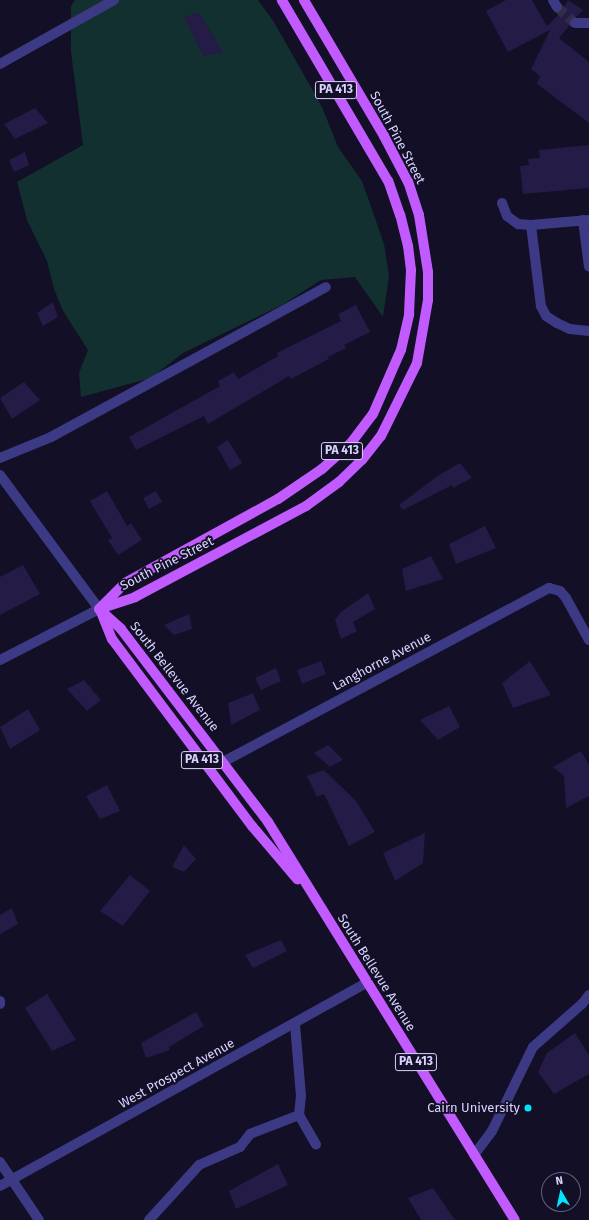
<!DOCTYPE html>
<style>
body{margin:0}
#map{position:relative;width:589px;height:1220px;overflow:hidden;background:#130f26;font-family:"Fira Sans",sans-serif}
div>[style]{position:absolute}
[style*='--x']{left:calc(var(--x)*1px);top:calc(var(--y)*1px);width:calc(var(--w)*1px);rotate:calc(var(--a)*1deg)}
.green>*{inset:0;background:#12302f}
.building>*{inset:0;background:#241b47}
.minor-tunnel>*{height:10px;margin-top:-5px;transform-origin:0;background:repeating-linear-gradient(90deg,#312d47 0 10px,transparent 0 15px)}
.minor>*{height:10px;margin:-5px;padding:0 5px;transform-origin:5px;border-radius:5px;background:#3d3a85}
.major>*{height:10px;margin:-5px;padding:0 5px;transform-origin:5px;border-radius:5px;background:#c25bff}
.dots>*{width:11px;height:11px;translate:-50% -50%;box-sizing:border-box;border:2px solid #130f26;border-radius:50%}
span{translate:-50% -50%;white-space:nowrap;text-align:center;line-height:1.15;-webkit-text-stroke:3.5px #130f26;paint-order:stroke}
.shield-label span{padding:1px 3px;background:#130f26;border:1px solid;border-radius:3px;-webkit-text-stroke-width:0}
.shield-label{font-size:12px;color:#d9d4ff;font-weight:700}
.street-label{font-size:13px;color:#d9d4ff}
.poi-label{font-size:13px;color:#d9d4ff}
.right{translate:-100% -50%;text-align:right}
.north{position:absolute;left:541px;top:1172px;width:40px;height:40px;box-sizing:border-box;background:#130f26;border:1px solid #625e7d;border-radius:50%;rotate:351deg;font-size:11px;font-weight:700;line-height:16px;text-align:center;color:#d9d4ff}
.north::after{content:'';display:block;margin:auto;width:14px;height:18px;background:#00e5ff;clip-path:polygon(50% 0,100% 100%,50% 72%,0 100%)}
</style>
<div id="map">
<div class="green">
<div style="clip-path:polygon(75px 0,258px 0,274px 22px,322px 107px,338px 147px,362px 181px,384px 244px,389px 276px,383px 317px,355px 277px,321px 280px,282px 305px,183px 353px,151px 378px,81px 397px,79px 373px,88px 350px,63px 311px,54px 289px,47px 261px,27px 220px,17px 182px,83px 145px,71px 52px,71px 6px)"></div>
</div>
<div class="building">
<div style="clip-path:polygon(506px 0,532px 0,547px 26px,562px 11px,568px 0,583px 10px,577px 16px,570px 19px,569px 26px,559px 38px,589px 62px,589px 123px,537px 84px,540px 76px,531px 69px,550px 30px,508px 52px,486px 11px)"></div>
<div style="clip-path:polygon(199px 12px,223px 52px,203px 56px,184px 17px)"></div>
<div style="clip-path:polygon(35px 108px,48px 123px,15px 139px,4px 124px)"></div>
<div style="clip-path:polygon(589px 145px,589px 188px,523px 194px,520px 166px,529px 165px,528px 159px,540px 158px,539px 150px)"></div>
<div style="clip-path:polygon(25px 152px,29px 165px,14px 172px,9px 160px)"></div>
<div style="clip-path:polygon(53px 302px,58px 317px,43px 326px,37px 313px)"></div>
<div style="clip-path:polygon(356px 305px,370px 332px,344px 345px,346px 348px,328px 357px,329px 359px,291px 379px,289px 376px,208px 424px,204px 416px,136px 450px,129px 437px,220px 386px,218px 381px,234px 372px,238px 379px,278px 356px,277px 353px,341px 321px,338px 314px)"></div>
<div style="clip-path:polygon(24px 382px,40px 400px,12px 419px,0 398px)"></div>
<div style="clip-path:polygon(228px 440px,242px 463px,230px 470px,217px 447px)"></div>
<div style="clip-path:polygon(460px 463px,472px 478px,453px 488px,452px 485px,403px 510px,399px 505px,439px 475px)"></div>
<div style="clip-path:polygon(107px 491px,127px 526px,131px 523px,142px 540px,118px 555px,108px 540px,112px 538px,90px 501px)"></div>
<div style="clip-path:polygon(156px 491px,162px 502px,149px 509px,143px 498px)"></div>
<div style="clip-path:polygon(485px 526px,496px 548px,456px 564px,449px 544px)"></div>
<div style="clip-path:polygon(431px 556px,443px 579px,406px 591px,402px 569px)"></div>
<div style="clip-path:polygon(23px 565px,40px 594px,0 615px,0 577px)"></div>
<div style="clip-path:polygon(368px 593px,375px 609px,353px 622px,357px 631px,341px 639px,335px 620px,341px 612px)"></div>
<div style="clip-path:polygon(189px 614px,192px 629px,174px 635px,164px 625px)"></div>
<div style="clip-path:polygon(321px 661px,326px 674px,302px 684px,297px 670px)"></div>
<div style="clip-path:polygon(530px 661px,551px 695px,513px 708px,502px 683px)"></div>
<div style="clip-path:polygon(276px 668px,281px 681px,261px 690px,255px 678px)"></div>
<div style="clip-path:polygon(84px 680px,101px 700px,87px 711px,67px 689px)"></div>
<div style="clip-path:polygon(253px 693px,260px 710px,231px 725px,228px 703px)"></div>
<div style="clip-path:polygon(449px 706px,460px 727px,438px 740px,420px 720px)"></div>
<div style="clip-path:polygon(28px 709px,40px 730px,10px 749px,0 727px)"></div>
<div style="clip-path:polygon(328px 745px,343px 760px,330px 767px,314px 753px)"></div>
<div style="clip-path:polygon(581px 751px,589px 765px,589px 796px,566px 808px,564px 776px,553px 767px)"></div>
<div style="clip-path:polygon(324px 770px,356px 801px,375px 832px,349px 846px,324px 794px,317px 797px,307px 776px)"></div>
<div style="clip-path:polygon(107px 785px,120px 811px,100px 819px,86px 796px)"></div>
<div style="clip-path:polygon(425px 833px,423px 863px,395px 881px,383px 853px)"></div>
<div style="clip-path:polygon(184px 845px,196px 859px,184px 872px,172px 867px)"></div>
<div style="clip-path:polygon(130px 875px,150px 891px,123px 926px,100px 911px)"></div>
<div style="clip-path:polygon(12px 908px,18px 924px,0 934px,0 915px)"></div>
<div style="clip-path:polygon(281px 940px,287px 951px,253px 968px,245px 955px)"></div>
<div style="clip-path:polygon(47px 994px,76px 1040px,52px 1051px,25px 1008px)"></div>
<div style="clip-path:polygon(196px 1012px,204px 1026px,169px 1047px,170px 1050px,146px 1058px,141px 1043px)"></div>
<div style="clip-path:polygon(575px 1033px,589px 1055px,589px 1074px,554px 1094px,538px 1072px,547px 1053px)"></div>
<div style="clip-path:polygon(278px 1164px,288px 1185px,236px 1209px,229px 1191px)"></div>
<div style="clip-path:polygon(433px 1188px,455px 1220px,421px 1220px,408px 1198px)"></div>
</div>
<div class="minor-tunnel">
<div style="--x:557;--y:7;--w:24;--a:42"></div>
</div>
<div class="minor">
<div style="--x:553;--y:0;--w:8;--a:60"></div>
<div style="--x:575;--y:23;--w:14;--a:0"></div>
<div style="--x:0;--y:64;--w:131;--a:-29.3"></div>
<div style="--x:502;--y:203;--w:14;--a:69"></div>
<div style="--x:507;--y:216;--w:14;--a:36"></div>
<div style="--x:518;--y:224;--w:13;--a:4"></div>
<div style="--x:531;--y:225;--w:58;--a:-4.9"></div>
<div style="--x:583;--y:220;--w:47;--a:82.7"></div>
<div style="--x:531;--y:225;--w:82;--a:83"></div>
<div style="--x:541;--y:306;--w:11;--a:63"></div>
<div style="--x:546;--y:316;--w:13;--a:32"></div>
<div style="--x:557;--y:323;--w:14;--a:25"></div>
<div style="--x:570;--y:329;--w:19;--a:6"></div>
<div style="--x:0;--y:458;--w:55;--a:-22.4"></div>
<div style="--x:51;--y:437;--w:313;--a:-28.6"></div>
<div style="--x:0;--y:475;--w:167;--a:53.5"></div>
<div style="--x:99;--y:609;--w:111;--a:152.7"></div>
<div style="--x:223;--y:762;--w:370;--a:-28.1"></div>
<div style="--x:549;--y:588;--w:11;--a:15"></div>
<div style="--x:560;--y:591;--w:9;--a:49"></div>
<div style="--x:566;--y:598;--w:48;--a:61.3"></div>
<div style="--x:0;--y:1001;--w:3;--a:90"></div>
<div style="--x:299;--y:1115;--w:34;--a:60"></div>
<div style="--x:474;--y:1155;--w:30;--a:-53"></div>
<div style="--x:492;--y:1131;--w:93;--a:-64"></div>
<div style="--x:533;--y:1047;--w:65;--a:-41.3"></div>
<div style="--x:582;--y:1004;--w:11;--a:-52"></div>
<div style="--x:0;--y:1162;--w:70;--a:56.1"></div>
<div style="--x:0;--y:1186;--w:419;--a:-29"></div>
<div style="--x:149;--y:1220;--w:74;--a:-47.7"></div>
<div style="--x:199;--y:1165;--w:45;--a:-23.7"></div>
<div style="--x:240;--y:1147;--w:16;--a:-52"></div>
<div style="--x:250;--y:1134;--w:53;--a:-21.2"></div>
<div style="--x:299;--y:1115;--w:19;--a:-84"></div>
<div style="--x:301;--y:1096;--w:72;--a:-94.8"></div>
</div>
<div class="major">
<div style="--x:101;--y:607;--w:34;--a:-45"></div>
<div style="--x:125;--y:583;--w:175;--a:-28.8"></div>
<div style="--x:278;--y:499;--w:53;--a:-34.3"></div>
<div style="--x:322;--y:469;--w:39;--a:-42"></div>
<div style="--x:351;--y:443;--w:36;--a:-53"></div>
<div style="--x:373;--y:414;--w:70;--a:-66.4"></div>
<div style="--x:401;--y:350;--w:37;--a:-77"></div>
<div style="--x:409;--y:314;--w:44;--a:-87.4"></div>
<div style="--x:411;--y:270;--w:24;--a:-97"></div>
<div style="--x:408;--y:246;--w:32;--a:-104"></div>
<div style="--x:400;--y:215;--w:36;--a:-109"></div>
<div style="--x:388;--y:181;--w:210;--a:-120.4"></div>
<div style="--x:99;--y:609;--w:38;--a:-18"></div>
<div style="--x:135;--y:597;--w:194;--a:-28"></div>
<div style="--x:306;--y:506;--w:41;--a:-36"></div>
<div style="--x:339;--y:482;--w:32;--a:-44"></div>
<div style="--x:362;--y:460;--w:31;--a:-52"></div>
<div style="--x:381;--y:436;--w:81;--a:-63.7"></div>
<div style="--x:417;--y:363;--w:64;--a:-80.1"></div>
<div style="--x:428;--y:300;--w:28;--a:-90"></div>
<div style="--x:428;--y:272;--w:58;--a:-99"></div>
<div style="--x:419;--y:215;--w:35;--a:-108"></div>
<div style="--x:408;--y:182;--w:52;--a:-117.6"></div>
<div style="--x:384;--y:136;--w:158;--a:-120.5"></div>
<div style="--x:99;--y:609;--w:30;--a:42"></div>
<div style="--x:121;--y:629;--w:243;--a:52.7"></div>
<div style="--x:268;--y:822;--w:468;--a:58.2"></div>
<div style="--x:101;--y:612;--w:29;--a:68"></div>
<div style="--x:112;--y:639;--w:234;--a:53.2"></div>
<div style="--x:252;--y:826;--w:70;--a:49.7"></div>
</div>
<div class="dots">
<div style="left:528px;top:1108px;background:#00e5ff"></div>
</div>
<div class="shield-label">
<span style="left:336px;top:90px">PA 413</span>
<span style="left:342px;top:451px">PA 413</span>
<span style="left:202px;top:760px">PA 413</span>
<span style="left:416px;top:1062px">PA 413</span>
</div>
<div class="street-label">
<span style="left:397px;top:138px;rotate:62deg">South Pine Street</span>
<span style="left:167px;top:564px;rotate:-27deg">South Pine Street</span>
<span style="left:382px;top:662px;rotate:-28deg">Langhorne Avenue</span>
<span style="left:174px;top:677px;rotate:52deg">South Bellevue Avenue</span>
<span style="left:376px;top:973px;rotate:58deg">South Bellevue Avenue</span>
<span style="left:177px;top:1074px;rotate:-29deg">West Prospect Avenue</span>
</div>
<div class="poi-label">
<span class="right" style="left:520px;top:1108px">Cairn University</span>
</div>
<div class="north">N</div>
</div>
